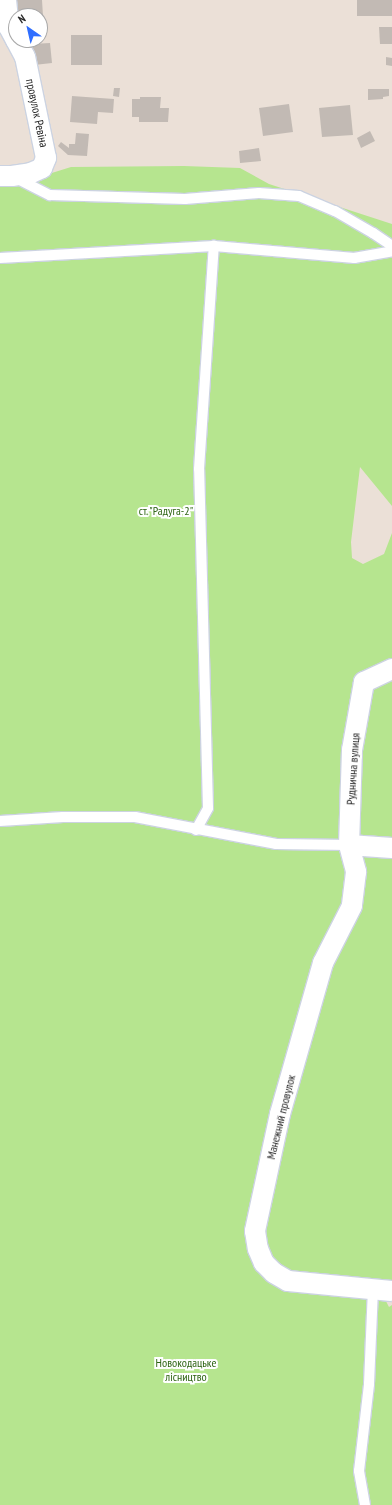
<!DOCTYPE html>
<meta charset="utf-8">
<style>
body{margin:0}
#map{position:relative;width:392px;height:1505px;overflow:hidden;background:#ebe0d7;font-family:"PT Sans Narrow",sans-serif}
div>[style]{position:absolute}
[style*='--x']{left:calc(var(--x)*1px);top:calc(var(--y)*1px);width:calc(var(--w)*1px);rotate:calc(var(--a)*1deg)}
.green>*{inset:0;background:#b6e58f}
.building>*{inset:0;background:#c2bab4}
.roads{filter:drop-shadow(1px 0 #ccd3e1) drop-shadow(-1px 0 #ccd3e1) drop-shadow(0 1px #ccd3e1) drop-shadow(0 -1px #ccd3e1)}
.service>*{height:10px;margin:-5px;padding:0 5px;transform-origin:5px;border-radius:5px;background:#fff}
.minor>*{height:20px;margin:-10px;padding:0 10px;transform-origin:10px;border-radius:10px;background:#fff}
span{translate:-50% -50%;white-space:nowrap;text-align:center;line-height:1.15;-webkit-text-stroke:4px #fff;paint-order:stroke}
.street-label{font-size:12px;color:#272727}
.park-label{font-size:12px;color:#2f6515}
.north{position:absolute;left:8px;top:8px;width:40px;height:40px;box-sizing:border-box;background:#fff;border:1px solid #a9a9a9;border-radius:50%;rotate:326deg;font-size:11px;font-weight:700;line-height:16px;text-align:center;color:#272727}
.north::after{content:'';display:block;margin:auto;width:14px;height:18px;background:#2f6eff;clip-path:polygon(50% 0,100% 100%,50% 72%,0 100%)}
</style>
<div id="map">
<div class="green">
<div style="clip-path:polygon(184px 166px,240px 168px,269px 184px,392px 224px,392px 506px,360px 467px,351px 542px,352px 558px,363px 564px,384px 554px,392px 533px,392px 837px,361px 835px,359px 850px,392px 855px,392px 1282px,376px 1282px,389px 1307px,392px 1305px,392px 1505px,0 1505px,0 180px,39px 177px,71px 167px)"></div>
</div>
<div class="building">
<div style="clip-path:polygon(12px 0,42px 0,43px 16px,16px 16px)"></div>
<div style="clip-path:polygon(357px 0,392px 0,392px 16px,357px 16px)"></div>
<div style="clip-path:polygon(40px 26px,45px 26px,46px 34px,40px 34px)"></div>
<div style="clip-path:polygon(379px 27px,392px 27px,392px 44px,380px 44px)"></div>
<div style="clip-path:polygon(71px 35px,102px 35px,102px 65px,71px 65px)"></div>
<div style="clip-path:polygon(50px 43px,52px 63px,34px 65px,32px 44px)"></div>
<div style="clip-path:polygon(386px 57px,392px 58px,392px 66px,386px 65px)"></div>
<div style="clip-path:polygon(114px 88px,120px 88px,119px 97px,113px 96px)"></div>
<div style="clip-path:polygon(368px 89px,389px 89px,389px 96px,383px 97px,383px 99px,368px 100px)"></div>
<div style="clip-path:polygon(72px 96px,114px 99px,113px 113px,98px 112px,97px 124px,70px 122px)"></div>
<div style="clip-path:polygon(140px 97px,161px 97px,160px 108px,169px 108px,168px 122px,139px 122px,139px 117px,132px 117px,132px 99px,140px 99px)"></div>
<div style="clip-path:polygon(289px 104px,293px 132px,263px 136px,259px 108px)"></div>
<div style="clip-path:polygon(350px 105px,353px 135px,322px 137px,319px 108px)"></div>
<div style="clip-path:polygon(370px 131px,375px 141px,361px 148px,357px 138px)"></div>
<div style="clip-path:polygon(76px 133px,89px 134px,87px 156px,68px 155px,58px 146px,61px 142px,69px 148px,69px 144px,75px 144px)"></div>
<div style="clip-path:polygon(259px 148px,261px 161px,240px 163px,239px 151px)"></div>
</div>
<div class="roads">
<div class="service">
<div style="--x:16;--y:178;--w:38;--a:27"></div>
<div style="--x:50;--y:195;--w:135;--a:1.7"></div>
<div style="--x:185;--y:199;--w:74;--a:-4.6"></div>
<div style="--x:259;--y:193;--w:40;--a:4.3"></div>
<div style="--x:299;--y:196;--w:39;--a:23"></div>
<div style="--x:335;--y:211;--w:44;--a:30.1"></div>
<div style="--x:373;--y:233;--w:23;--a:34"></div>
<div style="--x:0;--y:258;--w:214;--a:-3.2"></div>
<div style="--x:214;--y:246;--w:141;--a:4.9"></div>
<div style="--x:354;--y:258;--w:39;--a:-10"></div>
<div style="--x:0;--y:821;--w:63;--a:-3.6"></div>
<div style="--x:63;--y:817;--w:72;--a:0"></div>
<div style="--x:135;--y:817;--w:144;--a:10.8"></div>
<div style="--x:276;--y:844;--w:73;--a:0.8"></div>
<div style="--x:196;--y:830;--w:25;--a:-61"></div>
<div style="--x:208;--y:808;--w:339;--a:-91.5"></div>
<div style="--x:199;--y:469;--w:224;--a:-86.2"></div>
<div style="--x:365;--y:1505;--w:35;--a:-100"></div>
<div style="--x:359;--y:1471;--w:88;--a:-83.4"></div>
<div style="--x:369;--y:1384;--w:94;--a:-87.6"></div>
</div>
<div class="minor">
<div style="--x:6;--y:0;--w:27;--a:84"></div>
<div style="--x:9;--y:27;--w:15;--a:62"></div>
<div style="--x:0;--y:176;--w:12;--a:0"></div>
<div style="--x:12;--y:176;--w:19;--a:-9"></div>
<div style="--x:31;--y:173;--w:12;--a:-24"></div>
<div style="--x:42;--y:168;--w:11;--a:-68"></div>
<div style="--x:46;--y:158;--w:103;--a:-101.7"></div>
<div style="--x:25;--y:57;--w:19;--a:-118"></div>
<div style="--x:392;--y:669;--w:31;--a:155"></div>
<div style="--x:364;--y:682;--w:69;--a:100"></div>
<div style="--x:352;--y:750;--w:95;--a:91.8"></div>
<div style="--x:349;--y:845;--w:43;--a:4"></div>
<div style="--x:349;--y:845;--w:28;--a:75"></div>
<div style="--x:356;--y:872;--w:34;--a:97"></div>
<div style="--x:352;--y:906;--w:64;--a:117"></div>
<div style="--x:323;--y:963;--w:157;--a:105.9"></div>
<div style="--x:280;--y:1114;--w:120;--a:102.1"></div>
<div style="--x:255;--y:1231;--w:18;--a:81"></div>
<div style="--x:258;--y:1249;--w:15;--a:67"></div>
<div style="--x:264;--y:1263;--w:14;--a:45"></div>
<div style="--x:274;--y:1273;--w:16;--a:30"></div>
<div style="--x:288;--y:1281;--w:104;--a:5.5"></div>
</div>
</div>
<div class="street-label">
<span style="left:37px;top:113px;rotate:78deg">провулок Ревіна</span>
<span style="left:353px;top:769px;rotate:-86deg">Руднична вулиця</span>
<span style="left:281px;top:1117px;rotate:-76deg">Манежний провулок</span>
</div>
<div class="park-label">
<span style="left:166px;top:511px">ст. "Радуга-2"</span>
<span style="left:186px;top:1370px">Новокодацьке<br>лісництво</span>
</div>
<div class="north">N</div>
</div>
